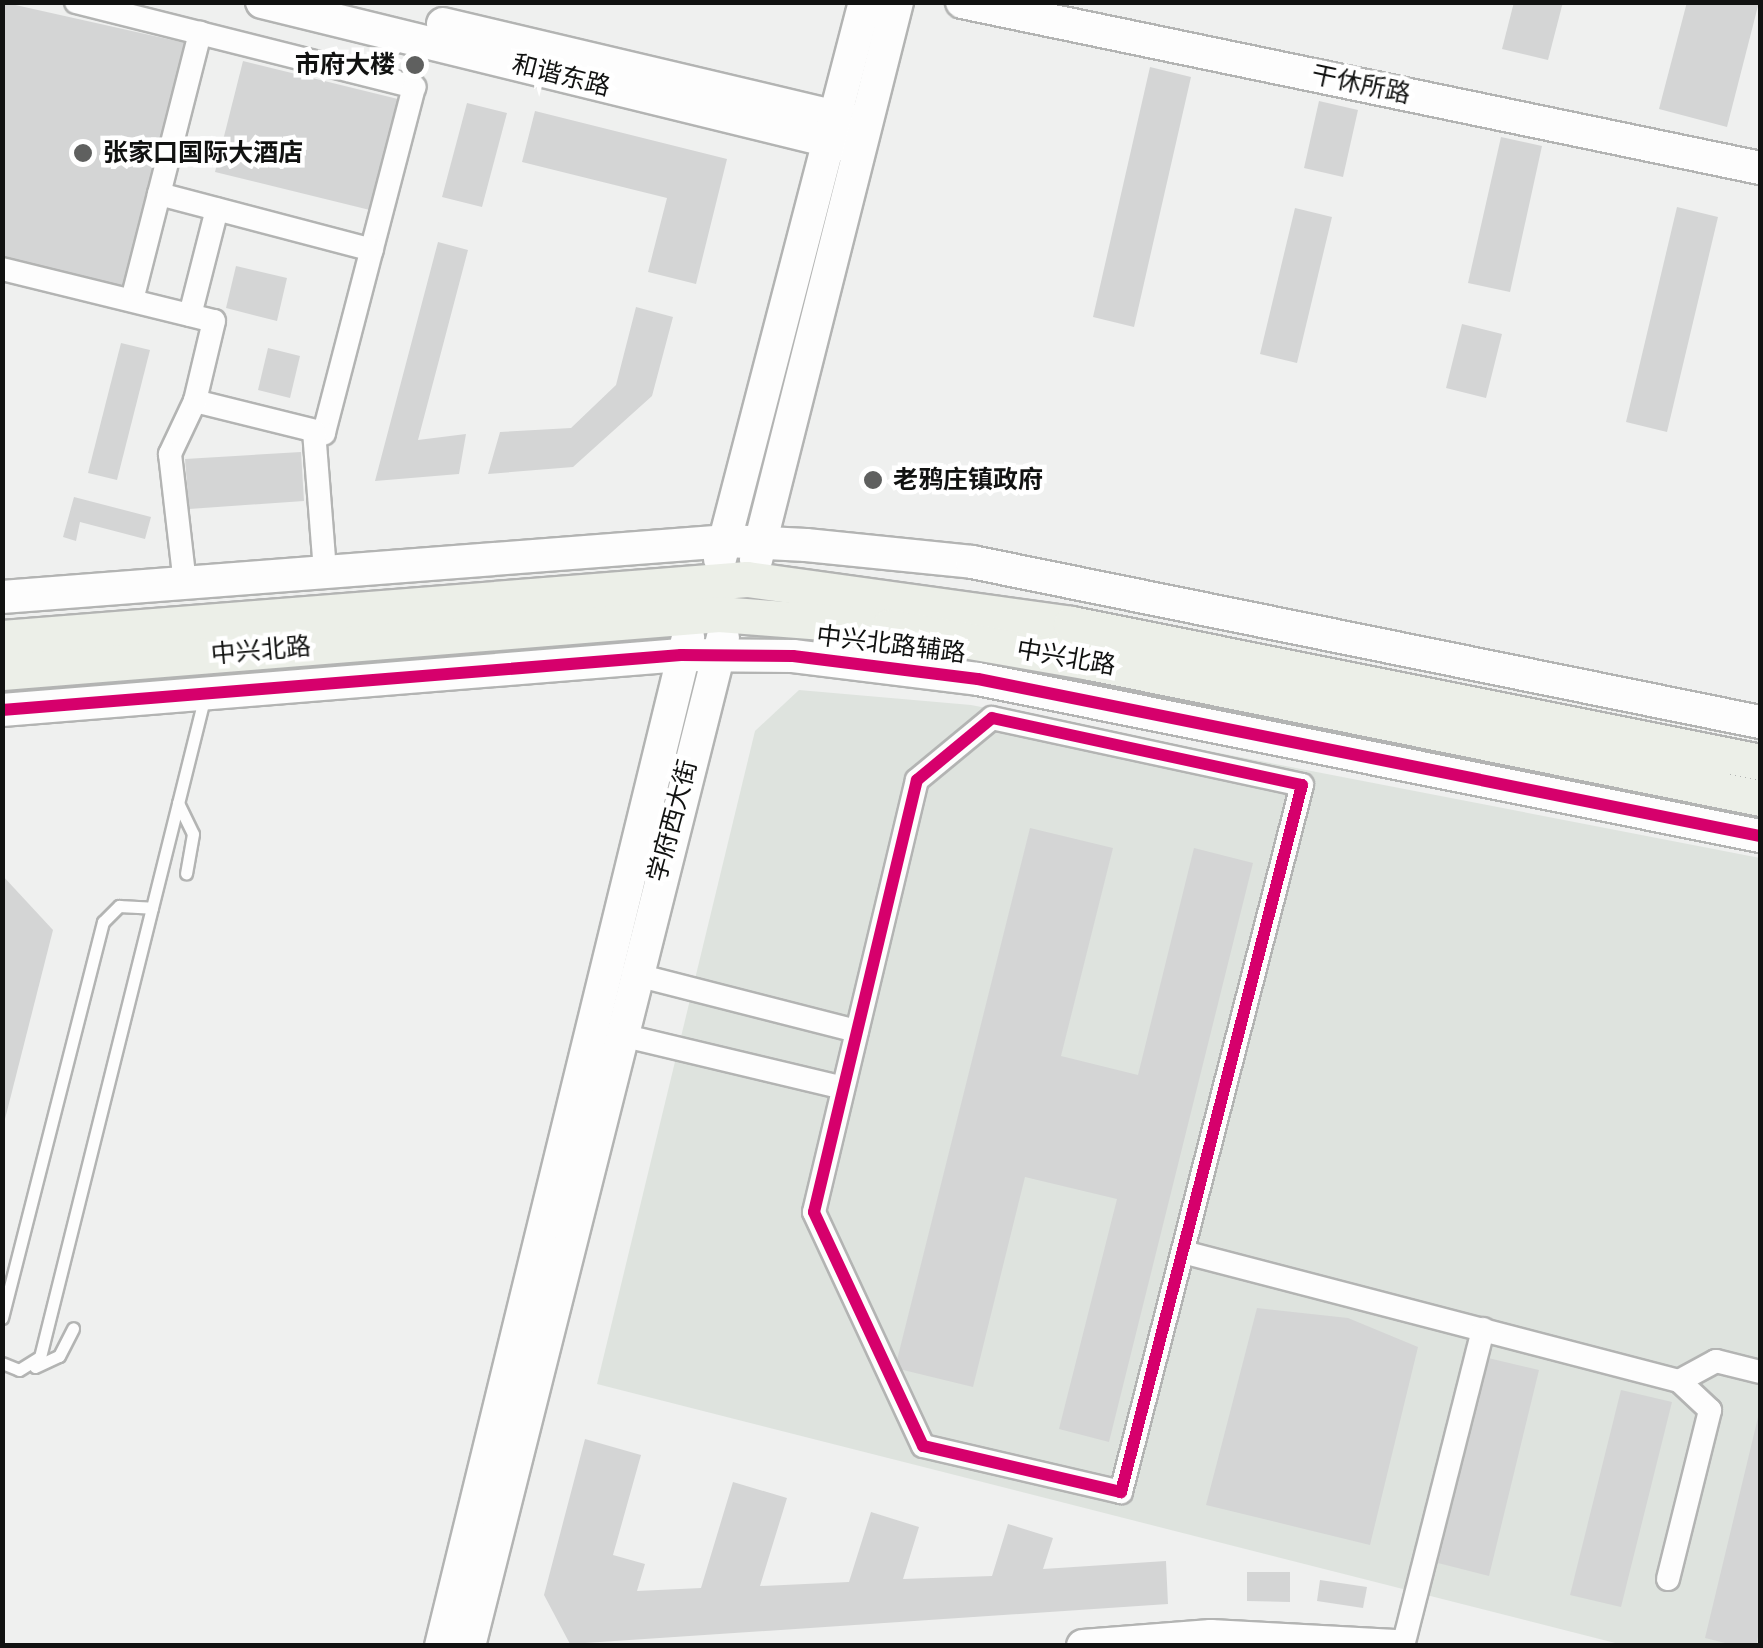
<!DOCTYPE html>
<meta charset="utf-8">
<style>
body{margin:0}
#map{position:relative;width:1763px;height:1648px;overflow:hidden;background:#eff0ef;font-family:"Varela Round","Noto Sans SC",sans-serif}
div>[style]{position:absolute}
[style*='--x']{left:calc(var(--x)*1px);top:calc(var(--y)*1px);width:calc(var(--w)*1px);rotate:calc(var(--a)*1deg)}
.built>*{inset:0;background:#dee3de}
.building>*{inset:0;background:#d4d5d5}
.roads{filter:drop-shadow(2px 0 #b3b4b3) drop-shadow(-2px 0 #b3b4b3) drop-shadow(0 2px #b3b4b3) drop-shadow(0 -2px #b3b4b3)}
.lane>*{height:11px;margin:-5.5px;padding:0 5.5px;transform-origin:5.5px;border-radius:5.5px;background:#fdfdfd}
.street>*{height:22px;margin:-11px;padding:0 11px;transform-origin:11px;border-radius:11px;background:#fdfdfd}
.secondary>*{height:32px;margin:-16px;padding:0 16px;transform-origin:16px;border-radius:16px;background:#fdfdfd}
.primary>*{height:35px;margin:-17.5px;padding:0 17.5px;transform-origin:17.5px;border-radius:17.5px;background:#ecefe8}
.cycleway>*{height:12px;margin:-6px;padding:0 6px;transform-origin:6px;border-radius:6px;background:#d6006c}
.dots>*{width:28px;height:28px;translate:-50% -50%;box-sizing:border-box;border:5px solid #fff;border-radius:50%}
span{translate:-50% -50%;white-space:nowrap;text-align:center;line-height:1.15;-webkit-text-stroke:9px #fff;paint-order:stroke}
.poi-label{font-size:25px;color:#111211;font-weight:700}
.right{translate:-100% -50%;text-align:right}
.left{translate:0 -50%;text-align:left}
.street-label{font-size:25px;color:#111211}
.frame{position:absolute;inset:0;border:5px solid #111211;pointer-events:none}
</style>
<div id="map">
<div class="built">
<div style="clip-path:polygon(799px 690px,971px 705px,1760px 858px,1760px 1645px,1623px 1645px,597px 1384px,755px 731px)"></div>
</div>
<div class="building">
<div style="clip-path:polygon(2px 2px,190px 44px,128px 291px,2px 261px)"></div>
<div style="clip-path:polygon(1514px 2px,1563px 2px,1548px 60px,1502px 49px)"></div>
<div style="clip-path:polygon(1687px 2px,1759px 2px,1727px 127px,1659px 109px)"></div>
<div style="clip-path:polygon(243px 61px,406px 101px,378px 212px,215px 172px)"></div>
<div style="clip-path:polygon(1150px 67px,1191px 77px,1134px 327px,1093px 317px)"></div>
<div style="clip-path:polygon(1319px 101px,1358px 110px,1343px 177px,1304px 168px)"></div>
<div style="clip-path:polygon(467px 103px,507px 113px,482px 207px,442px 197px)"></div>
<div style="clip-path:polygon(535px 111px,727px 159px,696px 284px,648px 272px,667px 198px,522px 162px)"></div>
<div style="clip-path:polygon(1501px 137px,1542px 146px,1510px 292px,1468px 283px)"></div>
<div style="clip-path:polygon(1677px 207px,1718px 217px,1667px 432px,1626px 422px)"></div>
<div style="clip-path:polygon(1295px 208px,1332px 217px,1297px 363px,1260px 354px)"></div>
<div style="clip-path:polygon(438px 242px,468px 250px,418px 440px,466px 434px,459px 474px,375px 481px)"></div>
<div style="clip-path:polygon(236px 266px,287px 278px,277px 321px,226px 308px)"></div>
<div style="clip-path:polygon(636px 307px,673px 317px,652px 396px,573px 467px,488px 474px,500px 432px,571px 428px,616px 385px)"></div>
<div style="clip-path:polygon(1462px 324px,1502px 334px,1486px 398px,1446px 388px)"></div>
<div style="clip-path:polygon(121px 343px,150px 350px,117px 480px,88px 473px)"></div>
<div style="clip-path:polygon(268px 348px,300px 356px,290px 398px,258px 390px)"></div>
<div style="clip-path:polygon(301px 452px,304px 501px,189px 509px,185px 459px)"></div>
<div style="clip-path:polygon(74px 497px,151px 517px,145px 539px,80px 522px,76px 541px,63px 537px)"></div>
<div style="clip-path:polygon(1030px 828px,1113px 848px,1061px 1056px,1138px 1075px,1194px 848px,1253px 863px,1109px 1442px,1059px 1429px,1117px 1199px,1025px 1177px,973px 1387px,895px 1368px)"></div>
<div style="clip-path:polygon(2px 875px,53px 930px,4px 1123px,2px 1123px)"></div>
<div style="clip-path:polygon(1257px 1308px,1348px 1318px,1418px 1347px,1370px 1545px,1206px 1505px)"></div>
<div style="clip-path:polygon(1488px 1358px,1539px 1370px,1489px 1576px,1438px 1563px)"></div>
<div style="clip-path:polygon(1621px 1390px,1672px 1402px,1621px 1607px,1570px 1595px)"></div>
<div style="clip-path:polygon(1760px 1409px,1760px 1628px,1756px 1646px,1737px 1646px,1705px 1638px)"></div>
<div style="clip-path:polygon(585px 1439px,641px 1455px,613px 1555px,645px 1564px,637px 1591px,701px 1588px,733px 1482px,787px 1498px,760px 1586px,849px 1582px,871px 1512px,919px 1527px,903px 1579px,992px 1576px,1008px 1524px,1053px 1538px,1043px 1569px,1166px 1561px,1168px 1604px,570px 1644px,544px 1595px)"></div>
<div style="clip-path:polygon(1247px 1572px,1290px 1572px,1290px 1602px,1247px 1601px)"></div>
<div style="clip-path:polygon(1320px 1580px,1367px 1587px,1363px 1608px,1317px 1601px)"></div>
</div>
<div class="roads">
<div class="lane">
<div style="--x:178;--y:803;--w:34;--a:64"></div>
<div style="--x:193;--y:834;--w:40;--a:100"></div>
<div style="--x:2;--y:1318;--w:409;--a:-75.7"></div>
<div style="--x:103;--y:922;--w:23;--a:-45"></div>
<div style="--x:119;--y:906;--w:33;--a:3"></div>
<div style="--x:2;--y:1363;--w:18;--a:22"></div>
<div style="--x:19;--y:1370;--w:25;--a:-32"></div>
<div style="--x:40;--y:1357;--w:678;--a:-76"></div>
<div style="--x:35;--y:1367;--w:26;--a:-25"></div>
<div style="--x:59;--y:1356;--w:31;--a:-63"></div>
</div>
<div class="street">
<div style="--x:76;--y:2;--w:349;--a:14.1"></div>
<div style="--x:414;--y:87;--w:358;--a:104.6"></div>
<div style="--x:324;--y:433;--w:133;--a:-166.1"></div>
<div style="--x:159;--y:194;--w:220;--a:14.7"></div>
<div style="--x:2;--y:269;--w:218;--a:13.8"></div>
<div style="--x:214;--y:321;--w:82;--a:103.4"></div>
<div style="--x:195;--y:401;--w:59;--a:115.3"></div>
<div style="--x:170;--y:454;--w:130;--a:83.4"></div>
<div style="--x:132;--y:300;--w:276;--a:-75.7"></div>
<div style="--x:190;--y:315;--w:109;--a:-75.7"></div>
<div style="--x:314;--y:431;--w:141;--a:85.5"></div>
<div style="--x:992;--y:718;--w:317;--a:12.2"></div>
<div style="--x:1302;--y:785;--w:730;--a:104.36"></div>
<div style="--x:1121;--y:1492;--w:203;--a:-166.9"></div>
<div style="--x:923;--y:1446;--w:258;--a:-115"></div>
<div style="--x:814;--y:1212;--w:444;--a:-76.6"></div>
<div style="--x:917;--y:780;--w:97;--a:-39.6"></div>
<div style="--x:633;--y:974;--w:231;--a:14.3"></div>
<div style="--x:617;--y:1034;--w:232;--a:13.4"></div>
<div style="--x:1183;--y:1252;--w:513;--a:14.58"></div>
<div style="--x:1679;--y:1381;--w:42;--a:-28.4"></div>
<div style="--x:1716;--y:1361;--w:45;--a:14"></div>
<div style="--x:1668;--y:1579;--w:174;--a:-76"></div>
<div style="--x:1710;--y:1410;--w:42;--a:-136.9"></div>
<div style="--x:1403;--y:1646;--w:327;--a:-75.8"></div>
</div>
<div class="secondary">
<div style="--x:262;--y:2;--w:605;--a:13.76"></div>
<div style="--x:962;--y:2;--w:815;--a:11.75"></div>
<div style="--x:443;--y:24;--w:425;--a:13.3"></div>
<div style="--x:720;--y:559;--w:576;--a:-75.41"></div>
<div style="--x:756;--y:560;--w:576;--a:-75.82"></div>
<div style="--x:2;--y:597;--w:728;--a:-4.41"></div>
<div style="--x:728;--y:541;--w:78;--a:2.9"></div>
<div style="--x:806;--y:545;--w:167;--a:5.8"></div>
<div style="--x:972;--y:562;--w:804;--a:11.48"></div>
<div style="--x:2;--y:710;--w:681;--a:-4.63"></div>
<div style="--x:681;--y:655;--w:112;--a:0.5"></div>
<div style="--x:793;--y:656;--w:186;--a:7.1"></div>
<div style="--x:978;--y:679;--w:798;--a:11.35"></div>
<div style="--x:441;--y:1646;--w:1039;--a:-76.24"></div>
<div style="--x:469;--y:1646;--w:1040;--a:-75.87"></div>
<div style="--x:1083;--y:1646;--w:128;--a:-4.5"></div>
<div style="--x:1211;--y:1636;--w:184;--a:3.1"></div>
</div>
<div class="primary">
<div style="--x:2;--y:638;--w:747;--a:-4.53"></div>
<div style="--x:747;--y:579;--w:327;--a:7.9"></div>
<div style="--x:1071;--y:624;--w:703;--a:11.33"></div>
<div style="--x:2;--y:672;--w:719;--a:-4.62"></div>
<div style="--x:719;--y:614;--w:170;--a:4.4"></div>
<div style="--x:889;--y:627;--w:204;--a:9.9"></div>
<div style="--x:1090;--y:662;--w:684;--a:11.47"></div>
</div>
</div>
<div class="cycleway">
<div style="--x:2;--y:710;--w:681;--a:-4.63"></div>
<div style="--x:681;--y:655;--w:112;--a:0.5"></div>
<div style="--x:793;--y:656;--w:186;--a:7.1"></div>
<div style="--x:978;--y:679;--w:798;--a:11.35"></div>
<div style="--x:992;--y:718;--w:317;--a:12.2"></div>
<div style="--x:1302;--y:785;--w:730;--a:104.36"></div>
<div style="--x:1121;--y:1492;--w:203;--a:-166.9"></div>
<div style="--x:923;--y:1446;--w:258;--a:-115"></div>
<div style="--x:814;--y:1212;--w:444;--a:-76.6"></div>
<div style="--x:917;--y:780;--w:97;--a:-39.6"></div>
</div>
<div class="dots">
<div style="left:415px;top:65px;background:#5f605f"></div>
<div style="left:83px;top:153px;background:#5f605f"></div>
<div style="left:873px;top:480px;background:#5f605f"></div>
</div>
<div class="poi-label">
<span class="right" style="left:395px;top:65px">市府大楼</span>
<span class="left" style="left:103px;top:153px">张家口国际大酒店</span>
<span class="left" style="left:893px;top:480px">老鸦庄镇政府</span>
</div>
<div class="street-label">
<span style="left:561px;top:76px;rotate:14deg">和谐东路</span>
<span style="left:1361px;top:85px;rotate:12deg">干休所路</span>
<span style="left:891px;top:645px;rotate:7deg">中兴北路辅路</span>
<span style="left:261px;top:651px;rotate:-5deg">中兴北路</span>
<span style="left:1066px;top:658px;rotate:10deg">中兴北路</span>
<span style="left:673px;top:821px;rotate:-75deg">学府西大街</span>
</div>
<div class="frame"></div>
</div>
